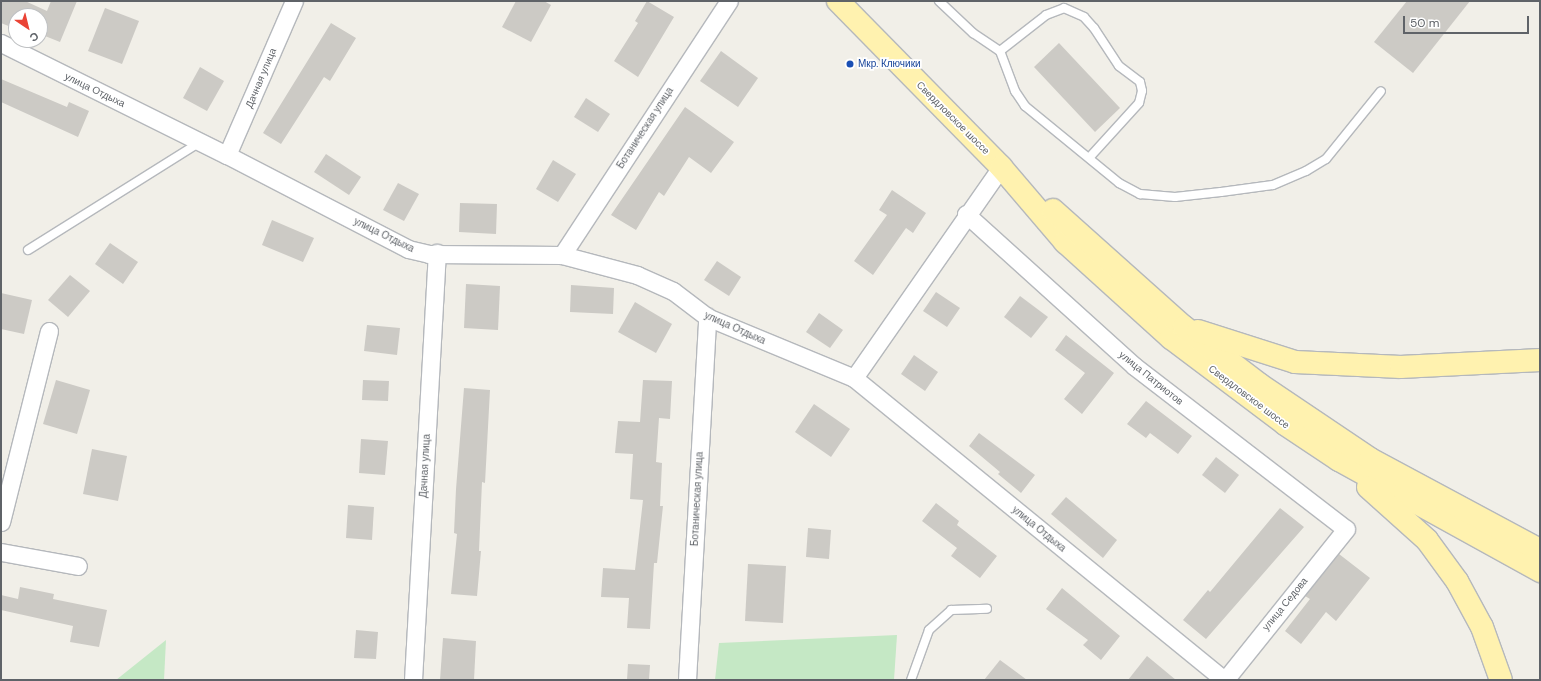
<!DOCTYPE html>
<meta charset="utf-8">
<style>
body{margin:0}
#map{position:relative;width:1541px;height:681px;overflow:hidden;background:#f1efe8;font-family:"DM Sans",sans-serif}
div>[style]{position:absolute}
[style*='--x']{left:calc(var(--x)*1px);top:calc(var(--y)*1px);width:calc(var(--w)*1px);rotate:calc(var(--a)*1deg)}
.green>*{inset:0;background:#c5e8c5}
.building>*{inset:0;background:#cccac5}
.roads{filter:drop-shadow(1px 0 #b5b8bc) drop-shadow(-1px 0 #b5b8bc) drop-shadow(0 1px #b5b8bc) drop-shadow(0 -1px #b5b8bc)}
.service>*{height:8px;margin:-4px;padding:0 4px;transform-origin:4px;border-radius:4px;background:#fff}
.minor>*{height:17px;margin:-8.5px;padding:0 8.5px;transform-origin:8.5px;border-radius:8.5px;background:#fff}
.primary>*{height:22px;margin:-11px;padding:0 11px;transform-origin:11px;border-radius:11px;background:#fff2af}
.dots>*{width:11px;height:11px;translate:-50% -50%;box-sizing:border-box;border:2px solid #fff;border-radius:50%}
span{translate:-50% -50%;white-space:nowrap;text-align:center;line-height:1.15;-webkit-text-stroke:3.5px #fff;paint-order:stroke}
.transit-label{font-size:10px;color:#164399}
.left{translate:0 -50%;text-align:left}
.street-label{font-size:10px;color:#5f6368}
.frame{position:absolute;inset:0;border:2px solid #5f6368;pointer-events:none}
.north{position:absolute;left:8px;top:8px;width:40px;height:40px;box-sizing:border-box;background:#fff;border:1px solid #bfc1c3;border-radius:50%;rotate:145deg;font-size:11px;font-weight:700;line-height:16px;text-align:center;color:#5f6368}
.north::after{content:'';display:block;margin:auto;width:14px;height:18px;background:#ea4335;clip-path:polygon(50% 0,100% 100%,50% 72%,0 100%)}
.scale{position:absolute;left:1403px;top:16px;width:126px;height:18px;box-sizing:border-box;border:2px solid #5f6368;border-top:0;padding-left:5px;font-size:12px;line-height:14px;white-space:nowrap;color:#5f6368;-webkit-text-stroke:3px #fff;paint-order:stroke}
</style>
<div id="map">
<div class="green">
<div style="clip-path:polygon(897px 635px,894px 680px,715px 680px,719px 643px)"></div>
<div style="clip-path:polygon(166px 640px,164px 680px,116px 680px)"></div>
</div>
<div class="building">
<div style="clip-path:polygon(1px 1px,25px 1px,47px 11px,51px 1px,77px 1px,60px 42px,40px 34px,40px 16px,16px 16px,16px 29px,1px 23px)"></div>
<div style="clip-path:polygon(516px 1px,544px 1px,551px 5px,531px 42px,502px 27px)"></div>
<div style="clip-path:polygon(647px 1px,674px 17px,638px 77px,614px 61px,638px 23px,635px 21px)"></div>
<div style="clip-path:polygon(1407px 1px,1470px 1px,1413px 73px,1374px 42px)"></div>
<div style="clip-path:polygon(105px 8px,139px 21px,122px 64px,88px 51px)"></div>
<div style="clip-path:polygon(331px 23px,356px 38px,330px 81px,324px 77px,281px 144px,263px 133px)"></div>
<div style="clip-path:polygon(1059px 43px,1120px 108px,1095px 132px,1034px 67px)"></div>
<div style="clip-path:polygon(721px 51px,758px 78px,738px 107px,700px 81px)"></div>
<div style="clip-path:polygon(200px 67px,224px 81px,207px 111px,183px 98px)"></div>
<div style="clip-path:polygon(1px 79px,67px 107px,69px 102px,89px 111px,78px 137px,1px 102px)"></div>
<div style="clip-path:polygon(586px 98px,610px 114px,598px 132px,574px 117px)"></div>
<div style="clip-path:polygon(685px 107px,734px 142px,711px 173px,689px 157px,664px 196px,659px 192px,636px 230px,611px 215px)"></div>
<div style="clip-path:polygon(326px 154px,361px 177px,349px 195px,314px 172px)"></div>
<div style="clip-path:polygon(553px 160px,576px 174px,558px 202px,536px 189px)"></div>
<div style="clip-path:polygon(398px 183px,419px 194px,404px 221px,383px 210px)"></div>
<div style="clip-path:polygon(892px 190px,926px 213px,913px 233px,906px 228px,873px 275px,854px 261px,887px 215px,879px 210px)"></div>
<div style="clip-path:polygon(460px 203px,497px 204px,496px 234px,459px 232px)"></div>
<div style="clip-path:polygon(272px 220px,314px 238px,303px 262px,262px 245px)"></div>
<div style="clip-path:polygon(110px 243px,138px 262px,123px 284px,95px 264px)"></div>
<div style="clip-path:polygon(717px 261px,741px 277px,729px 296px,704px 280px)"></div>
<div style="clip-path:polygon(70px 275px,90px 291px,68px 317px,48px 300px)"></div>
<div style="clip-path:polygon(466px 284px,500px 286px,498px 330px,464px 328px)"></div>
<div style="clip-path:polygon(571px 285px,614px 288px,613px 314px,570px 312px)"></div>
<div style="clip-path:polygon(936px 292px,960px 308px,947px 327px,923px 311px)"></div>
<div style="clip-path:polygon(1px 293px,32px 300px,24px 334px,1px 329px)"></div>
<div style="clip-path:polygon(1020px 296px,1048px 317px,1031px 338px,1004px 317px)"></div>
<div style="clip-path:polygon(635px 302px,672px 324px,656px 353px,618px 332px)"></div>
<div style="clip-path:polygon(819px 313px,843px 330px,830px 348px,806px 332px)"></div>
<div style="clip-path:polygon(367px 325px,400px 328px,397px 355px,364px 351px)"></div>
<div style="clip-path:polygon(1066px 335px,1114px 373px,1082px 414px,1064px 399px,1085px 373px,1055px 350px)"></div>
<div style="clip-path:polygon(914px 355px,938px 372px,925px 391px,901px 374px)"></div>
<div style="clip-path:polygon(56px 380px,90px 390px,77px 434px,43px 424px)"></div>
<div style="clip-path:polygon(363px 380px,389px 381px,388px 401px,362px 400px)"></div>
<div style="clip-path:polygon(643px 380px,672px 381px,670px 419px,659px 418px,656px 462px,662px 463px,660px 506px,663px 506px,657px 563px,654px 563px,650px 629px,627px 628px,629px 598px,601px 597px,603px 568px,635px 570px,643px 500px,630px 499px,633px 454px,615px 453px,618px 421px,640px 422px)"></div>
<div style="clip-path:polygon(464px 388px,490px 390px,485px 483px,482px 482px,479px 551px,481px 551px,477px 596px,451px 594px,457px 534px,454px 533px,456px 489px)"></div>
<div style="clip-path:polygon(1146px 401px,1192px 436px,1178px 454px,1150px 433px,1146px 438px,1127px 424px)"></div>
<div style="clip-path:polygon(814px 404px,850px 429px,831px 457px,795px 432px)"></div>
<div style="clip-path:polygon(979px 433px,1035px 475px,1021px 493px,998px 474px,1000px 472px,969px 446px)"></div>
<div style="clip-path:polygon(361px 439px,388px 441px,385px 475px,359px 473px)"></div>
<div style="clip-path:polygon(92px 449px,127px 456px,118px 501px,83px 494px)"></div>
<div style="clip-path:polygon(1216px 457px,1239px 475px,1225px 493px,1202px 475px)"></div>
<div style="clip-path:polygon(1066px 497px,1117px 540px,1103px 558px,1051px 514px)"></div>
<div style="clip-path:polygon(936px 503px,959px 521px,957px 525px,997px 556px,980px 578px,951px 556px,957px 548px,922px 521px)"></div>
<div style="clip-path:polygon(348px 505px,374px 507px,372px 540px,346px 538px)"></div>
<div style="clip-path:polygon(1280px 508px,1304px 527px,1206px 639px,1183px 620px,1208px 590px,1210px 592px)"></div>
<div style="clip-path:polygon(808px 528px,831px 530px,829px 559px,806px 557px)"></div>
<div style="clip-path:polygon(1339px 554px,1370px 578px,1336px 621px,1326px 612px,1301px 644px,1285px 631px,1310px 599px,1305px 596px)"></div>
<div style="clip-path:polygon(748px 564px,786px 566px,783px 623px,745px 621px)"></div>
<div style="clip-path:polygon(20px 587px,54px 594px,53px 599px,107px 610px,99px 647px,70px 642px,73px 626px,1px 610px,1px 595px,18px 599px)"></div>
<div style="clip-path:polygon(1062px 588px,1120px 636px,1101px 660px,1083px 645px,1088px 640px,1046px 609px)"></div>
<div style="clip-path:polygon(356px 630px,378px 632px,376px 659px,354px 658px)"></div>
<div style="clip-path:polygon(443px 638px,476px 641px,474px 680px,440px 680px)"></div>
<div style="clip-path:polygon(1147px 656px,1176px 680px,1128px 680px)"></div>
<div style="clip-path:polygon(1000px 660px,1027px 680px,984px 680px)"></div>
<div style="clip-path:polygon(628px 664px,650px 665px,649px 680px,627px 680px)"></div>
</div>
<div class="roads">
<div class="service">
<div style="--x:939;--y:1;--w:47;--a:43.3"></div>
<div style="--x:973;--y:33;--w:32;--a:34"></div>
<div style="--x:1000;--y:51;--w:43;--a:69.4"></div>
<div style="--x:1015;--y:91;--w:18;--a:56"></div>
<div style="--x:1025;--y:106;--w:122;--a:39.3"></div>
<div style="--x:1119;--y:183;--w:24;--a:28"></div>
<div style="--x:1140;--y:194;--w:35;--a:5"></div>
<div style="--x:1175;--y:197;--w:46;--a:-6.2"></div>
<div style="--x:1221;--y:192;--w:52;--a:-7.7"></div>
<div style="--x:1273;--y:185;--w:36;--a:-23"></div>
<div style="--x:1306;--y:171;--w:23;--a:-31"></div>
<div style="--x:1326;--y:159;--w:87;--a:-51"></div>
<div style="--x:1000;--y:51;--w:58;--a:-38"></div>
<div style="--x:1046;--y:15;--w:19;--a:-21"></div>
<div style="--x:1064;--y:8;--w:22;--a:24"></div>
<div style="--x:1084;--y:17;--w:15;--a:48"></div>
<div style="--x:1094;--y:28;--w:45;--a:56.7"></div>
<div style="--x:1119;--y:66;--w:26;--a:37"></div>
<div style="--x:1140;--y:82;--w:9;--a:77"></div>
<div style="--x:1142;--y:91;--w:12;--a:104"></div>
<div style="--x:1139;--y:103;--w:74;--a:132.3"></div>
<div style="--x:28;--y:250;--w:203;--a:-32.1"></div>
<div style="--x:911;--y:680;--w:53;--a:-70.2"></div>
<div style="--x:929;--y:630;--w:30;--a:-42"></div>
<div style="--x:951;--y:610;--w:36;--a:-2"></div>
</div>
<div class="minor">
<div style="--x:1;--y:43;--w:252;--a:26.4"></div>
<div style="--x:227;--y:155;--w:204;--a:27.4"></div>
<div style="--x:408;--y:249;--w:22;--a:13"></div>
<div style="--x:429;--y:254;--w:133;--a:0.4"></div>
<div style="--x:562;--y:255;--w:78;--a:14.9"></div>
<div style="--x:637;--y:275;--w:39;--a:24"></div>
<div style="--x:673;--y:291;--w:43;--a:37.4"></div>
<div style="--x:707;--y:317;--w:159;--a:22.5"></div>
<div style="--x:854;--y:378;--w:478;--a:39.2"></div>
<div style="--x:227;--y:155;--w:168;--a:-66.5"></div>
<div style="--x:966;--y:214;--w:227;--a:42.1"></div>
<div style="--x:1134;--y:366;--w:267;--a:37.6"></div>
<div style="--x:1346;--y:529;--w:193;--a:128.7"></div>
<div style="--x:562;--y:255;--w:304;--a:-56.7"></div>
<div style="--x:854;--y:378;--w:257;--a:-55.1"></div>
<div style="--x:1;--y:522;--w:197;--a:-75.9"></div>
<div style="--x:1;--y:552;--w:78;--a:10.3"></div>
<div style="--x:413;--y:680;--w:428;--a:-86.8"></div>
<div style="--x:687;--y:680;--w:364;--a:-86.8"></div>
</div>
<div class="primary">
<div style="--x:838;--y:1;--w:233;--a:45.5"></div>
<div style="--x:1001;--y:167;--w:99;--a:49.5"></div>
<div style="--x:1065;--y:242;--w:143;--a:42.2"></div>
<div style="--x:1171;--y:338;--w:143;--a:37"></div>
<div style="--x:1285;--y:424;--w:65;--a:33.7"></div>
<div style="--x:1339;--y:460;--w:230;--a:28.9"></div>
<div style="--x:1053;--y:210;--w:176;--a:41.8"></div>
<div style="--x:1184;--y:327;--w:94;--a:37.2"></div>
<div style="--x:1259;--y:384;--w:134;--a:34"></div>
<div style="--x:1370;--y:459;--w:193;--a:28.2"></div>
<div style="--x:1198;--y:331;--w:102;--a:17.7"></div>
<div style="--x:1295;--y:362;--w:106;--a:2.7"></div>
<div style="--x:1401;--y:367;--w:139;--a:-2.9"></div>
<div style="--x:1368;--y:487;--w:79;--a:41.9"></div>
<div style="--x:1427;--y:540;--w:51;--a:53.8"></div>
<div style="--x:1457;--y:581;--w:52;--a:61.5"></div>
<div style="--x:1482;--y:627;--w:56;--a:70.3"></div>
</div>
</div>
<div class="dots">
<div style="left:850px;top:64px;background:#1a4fb4"></div>
</div>
<div class="transit-label">
<span class="left" style="left:858px;top:64px">Мкр. Ключики</span>
</div>
<div class="street-label">
<span style="left:261px;top:78px;rotate:-67deg">Дачная улица</span>
<span style="left:95px;top:90px;rotate:26deg">улица Отдыха</span>
<span style="left:953px;top:118px;rotate:45deg">Свердловское шоссе</span>
<span style="left:645px;top:128px;rotate:-57deg">Ботаническая улица</span>
<span style="left:384px;top:235px;rotate:26deg">улица Отдыха</span>
<span style="left:735px;top:328px;rotate:24deg">улица Отдыха</span>
<span style="left:1151px;top:378px;rotate:39deg">улица Патриотов</span>
<span style="left:1249px;top:397px;rotate:37deg">Свердловское шоссе</span>
<span style="left:425px;top:466px;rotate:-87deg">Дачная улица</span>
<span style="left:697px;top:499px;rotate:-87deg">Ботаническая улица</span>
<span style="left:1039px;top:529px;rotate:39deg">улица Отдыха</span>
<span style="left:1285px;top:604px;rotate:-51deg">улица Седова</span>
</div>
<div class="frame"></div>
<div class="north">С</div>
<div class="scale">50 m</div>
</div>
